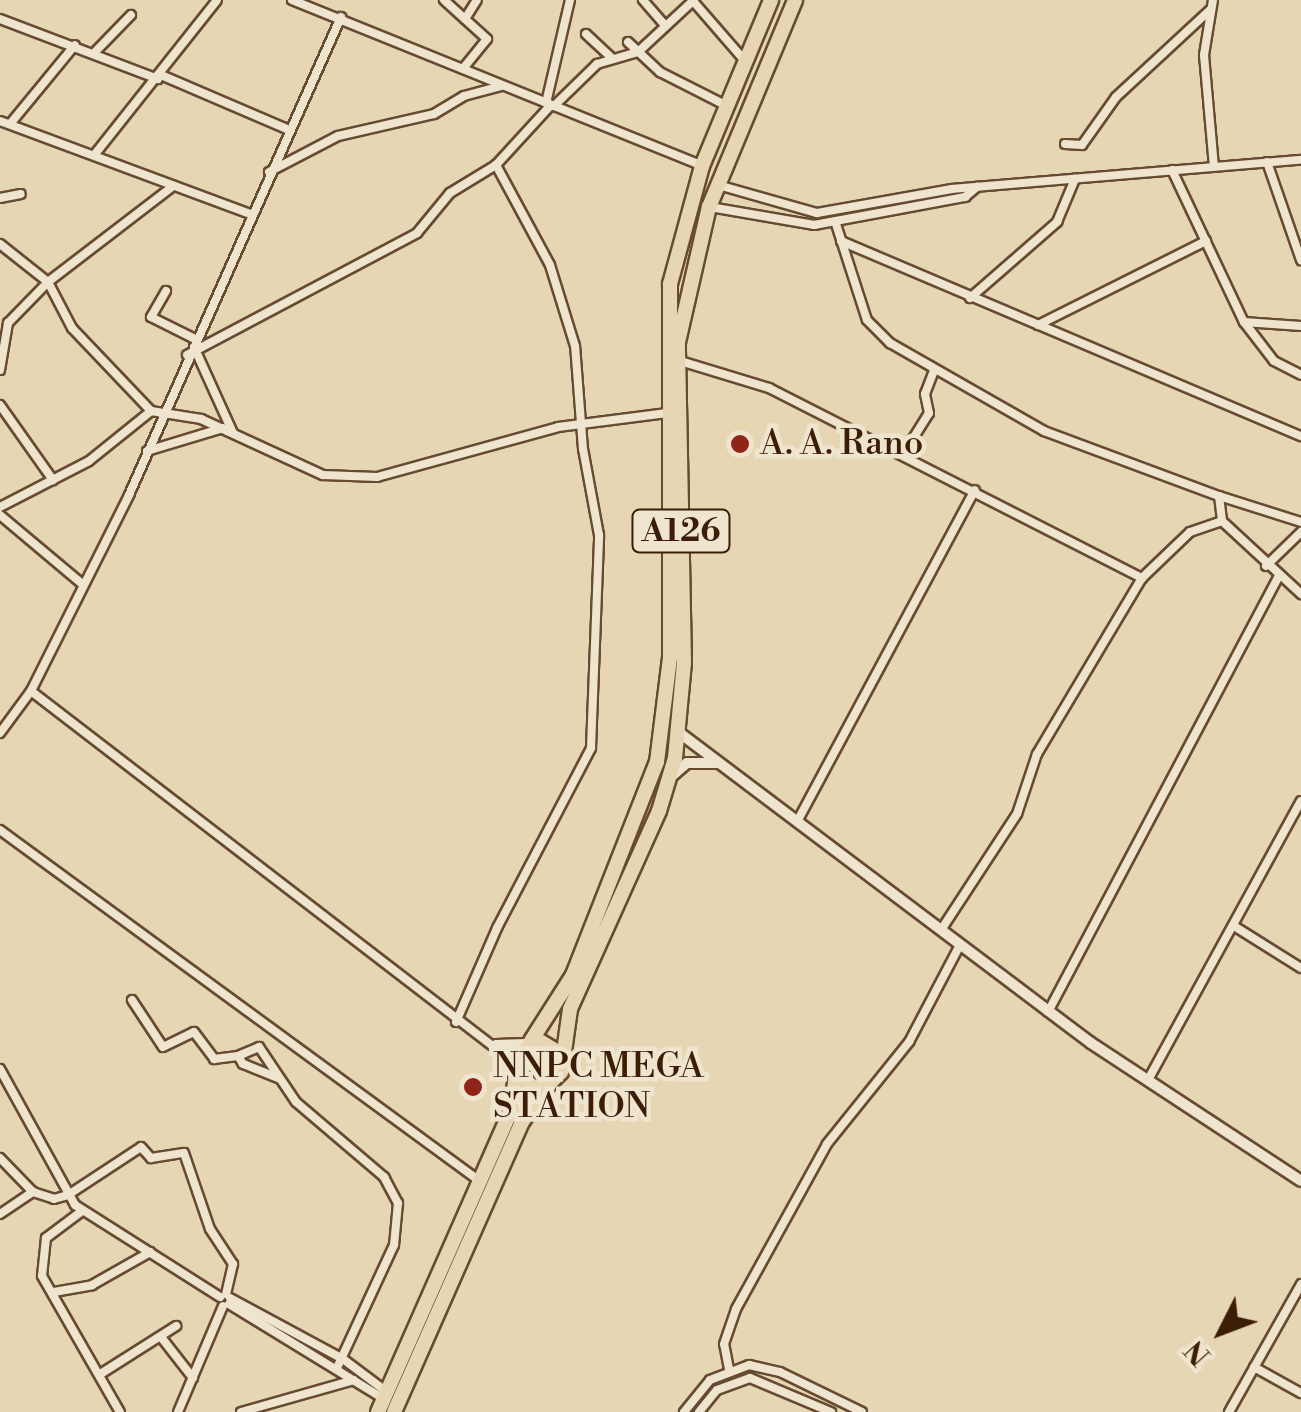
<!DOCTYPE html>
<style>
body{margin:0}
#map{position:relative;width:1301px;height:1412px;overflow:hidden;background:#e7d6b4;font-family:"Libre Bodoni",serif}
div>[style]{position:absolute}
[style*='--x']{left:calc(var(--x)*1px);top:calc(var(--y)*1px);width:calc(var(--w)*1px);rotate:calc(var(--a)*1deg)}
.roads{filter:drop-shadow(2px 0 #674b31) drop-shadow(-2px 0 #674b31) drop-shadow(0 2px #674b31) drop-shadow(0 -2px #674b31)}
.street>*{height:8px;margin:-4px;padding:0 4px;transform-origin:4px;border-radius:4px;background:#efe4ce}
.secondary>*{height:10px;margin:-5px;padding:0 5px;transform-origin:5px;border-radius:5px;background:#efe4ce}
.highway>*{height:14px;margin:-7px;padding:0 7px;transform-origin:7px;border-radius:7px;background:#e7d6b4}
.dots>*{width:28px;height:28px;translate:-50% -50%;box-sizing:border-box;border:5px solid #efe4ce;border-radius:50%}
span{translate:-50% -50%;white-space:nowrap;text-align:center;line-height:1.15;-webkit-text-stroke:9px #efe4ce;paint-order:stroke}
.shield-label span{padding:2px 8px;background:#efe4ce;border:2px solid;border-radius:8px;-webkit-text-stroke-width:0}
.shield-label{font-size:32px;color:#3c1d05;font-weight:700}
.poi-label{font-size:35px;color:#3c1d05}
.left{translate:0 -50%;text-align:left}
.north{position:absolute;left:1171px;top:1282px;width:100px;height:100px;-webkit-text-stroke:8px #efe4ce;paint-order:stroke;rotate:228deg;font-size:28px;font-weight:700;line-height:40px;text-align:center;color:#3c1d05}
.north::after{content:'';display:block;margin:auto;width:35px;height:45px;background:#3c1d05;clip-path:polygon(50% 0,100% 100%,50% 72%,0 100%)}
</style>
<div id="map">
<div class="roads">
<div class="street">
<div style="--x:292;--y:0;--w:442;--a:22"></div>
<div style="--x:444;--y:0;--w:58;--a:42.2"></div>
<div style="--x:487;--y:39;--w:38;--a:129"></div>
<div style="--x:643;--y:0;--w:30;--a:49"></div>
<div style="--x:1213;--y:0;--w:56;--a:99.3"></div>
<div style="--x:1204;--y:55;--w:112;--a:84.9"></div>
<div style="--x:693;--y:1;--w:79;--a:49.1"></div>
<div style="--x:0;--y:19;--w:169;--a:20.8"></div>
<div style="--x:465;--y:19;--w:22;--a:-58"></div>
<div style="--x:586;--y:34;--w:34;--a:43"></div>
<div style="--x:628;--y:42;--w:44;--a:43.2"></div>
<div style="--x:660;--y:72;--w:75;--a:26.9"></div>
<div style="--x:94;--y:53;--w:53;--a:-45.8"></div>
<div style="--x:161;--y:75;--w:137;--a:23.2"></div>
<div style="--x:546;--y:103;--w:106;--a:-76.9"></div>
<div style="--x:554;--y:106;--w:60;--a:-44.3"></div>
<div style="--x:597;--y:64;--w:43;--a:-16.3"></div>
<div style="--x:638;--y:52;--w:76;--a:-42.9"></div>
<div style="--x:0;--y:121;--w:267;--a:20.4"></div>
<div style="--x:10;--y:124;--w:102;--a:-50.6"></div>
<div style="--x:1065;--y:144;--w:17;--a:3"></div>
<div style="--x:1082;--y:145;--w:59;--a:-54.7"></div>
<div style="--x:1116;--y:97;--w:129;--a:-42.8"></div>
<div style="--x:95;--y:154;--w:196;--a:-51.6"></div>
<div style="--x:1267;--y:162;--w:104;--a:70.9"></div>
<div style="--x:1172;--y:170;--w:168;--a:64.7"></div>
<div style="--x:1244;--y:322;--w:49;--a:52.4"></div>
<div style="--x:1274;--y:361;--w:30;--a:27"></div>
<div style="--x:269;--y:172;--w:78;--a:-27.6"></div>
<div style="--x:338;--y:136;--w:98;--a:-12.9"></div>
<div style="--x:434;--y:114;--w:35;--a:-31"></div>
<div style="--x:464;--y:96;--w:38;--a:-15"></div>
<div style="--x:718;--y:185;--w:103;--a:15.8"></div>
<div style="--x:817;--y:213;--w:137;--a:-10.1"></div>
<div style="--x:952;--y:189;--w:350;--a:-4.8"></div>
<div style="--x:0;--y:198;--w:21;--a:-11"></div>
<div style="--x:710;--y:207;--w:106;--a:9.8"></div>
<div style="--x:814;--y:225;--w:154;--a:-10.5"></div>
<div style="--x:965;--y:197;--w:16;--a:-40"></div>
<div style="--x:835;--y:221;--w:104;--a:72.1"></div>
<div style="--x:867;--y:320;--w:33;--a:45"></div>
<div style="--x:890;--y:343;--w:177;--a:29.7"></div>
<div style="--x:1044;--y:431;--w:187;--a:20.4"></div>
<div style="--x:1219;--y:496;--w:25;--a:83"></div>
<div style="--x:1222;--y:521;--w:108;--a:42.7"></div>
<div style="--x:841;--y:241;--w:500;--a:23"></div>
<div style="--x:0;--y:244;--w:61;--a:38.4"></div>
<div style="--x:48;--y:282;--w:52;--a:62.4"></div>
<div style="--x:72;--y:328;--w:115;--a:46.4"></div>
<div style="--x:151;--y:411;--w:51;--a:9.1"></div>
<div style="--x:201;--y:419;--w:134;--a:24.7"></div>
<div style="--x:323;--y:475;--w:54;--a:2.1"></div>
<div style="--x:377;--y:477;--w:188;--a:-15.4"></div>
<div style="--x:558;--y:427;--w:110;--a:-7.3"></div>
<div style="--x:166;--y:291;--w:30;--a:120"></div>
<div style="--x:151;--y:317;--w:49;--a:26.6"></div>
<div style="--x:970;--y:298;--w:116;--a:-41.1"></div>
<div style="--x:1057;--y:222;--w:47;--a:-67.3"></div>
<div style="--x:1244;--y:322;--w:57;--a:4"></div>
<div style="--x:1038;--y:325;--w:188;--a:-26.6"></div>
<div style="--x:194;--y:347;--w:94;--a:65.6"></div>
<div style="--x:187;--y:355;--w:260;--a:-27.9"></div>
<div style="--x:417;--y:233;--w:52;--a:-50.5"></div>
<div style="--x:450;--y:193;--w:54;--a:-31.3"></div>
<div style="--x:496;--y:165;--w:81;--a:-47.5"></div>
<div style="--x:677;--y:360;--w:96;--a:16.9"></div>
<div style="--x:769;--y:388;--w:419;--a:27"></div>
<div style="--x:0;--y:370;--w:48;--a:-80.3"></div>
<div style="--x:8;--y:323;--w:57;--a:-45.7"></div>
<div style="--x:48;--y:282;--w:158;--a:-37.5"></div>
<div style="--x:0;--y:405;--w:92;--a:54.8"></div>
<div style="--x:147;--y:451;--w:79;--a:-16.8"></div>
<div style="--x:904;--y:453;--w:47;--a:-58"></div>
<div style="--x:929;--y:413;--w:19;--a:-102"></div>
<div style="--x:925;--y:394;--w:26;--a:-69"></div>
<div style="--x:1219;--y:496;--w:86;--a:17.6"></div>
<div style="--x:0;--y:507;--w:100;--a:-27.3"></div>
<div style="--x:89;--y:461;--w:80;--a:-38.9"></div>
<div style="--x:0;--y:515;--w:106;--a:40"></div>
<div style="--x:1266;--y:566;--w:49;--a:-44.2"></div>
<div style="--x:31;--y:691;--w:612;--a:37.56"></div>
<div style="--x:0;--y:733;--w:52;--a:-53.6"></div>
<div style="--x:31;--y:691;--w:219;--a:-63.4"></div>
<div style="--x:129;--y:495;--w:523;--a:-66.08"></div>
<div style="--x:799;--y:818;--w:372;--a:-61.8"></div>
<div style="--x:0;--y:830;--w:596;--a:36.2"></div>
<div style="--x:1234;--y:926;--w:79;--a:32.1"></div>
<div style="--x:941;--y:930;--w:139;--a:-56.8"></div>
<div style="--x:1017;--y:814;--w:63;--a:-71.6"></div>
<div style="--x:1037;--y:754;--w:205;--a:-59.2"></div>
<div style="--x:1142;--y:578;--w:66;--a:-43.8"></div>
<div style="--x:1190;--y:532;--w:34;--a:-19"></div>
<div style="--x:132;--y:1000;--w:56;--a:56.6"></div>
<div style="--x:163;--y:1047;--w:34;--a:-26"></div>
<div style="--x:194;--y:1032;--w:34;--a:53"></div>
<div style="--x:214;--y:1059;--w:24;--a:-7"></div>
<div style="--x:1048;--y:1012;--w:492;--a:-62.1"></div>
<div style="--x:456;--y:1022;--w:103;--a:-66.4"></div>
<div style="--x:497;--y:928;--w:203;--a:-62.4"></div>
<div style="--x:591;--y:748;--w:213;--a:-87.8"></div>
<div style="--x:599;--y:535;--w:87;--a:-100.5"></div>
<div style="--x:583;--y:449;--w:103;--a:-94.4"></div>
<div style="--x:575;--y:346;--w:85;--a:-107.2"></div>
<div style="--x:550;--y:265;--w:114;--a:-118.4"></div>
<div style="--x:496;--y:1044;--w:31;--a:-2"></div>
<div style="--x:0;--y:1069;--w:155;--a:61.1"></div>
<div style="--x:75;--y:1205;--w:172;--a:32.4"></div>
<div style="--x:278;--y:1078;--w:38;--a:-158"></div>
<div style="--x:243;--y:1064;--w:9;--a:-122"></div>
<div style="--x:238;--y:1056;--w:23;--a:-23"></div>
<div style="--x:259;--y:1047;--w:66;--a:56.1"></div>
<div style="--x:296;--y:1102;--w:116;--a:40.4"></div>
<div style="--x:384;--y:1177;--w:30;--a:62"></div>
<div style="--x:398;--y:1203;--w:42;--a:95.4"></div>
<div style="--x:394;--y:1245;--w:136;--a:114.9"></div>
<div style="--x:1148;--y:1080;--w:318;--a:-61.3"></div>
<div style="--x:0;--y:1158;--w:47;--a:45.9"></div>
<div style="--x:82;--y:1211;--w:45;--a:143.1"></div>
<div style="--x:46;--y:1238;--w:38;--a:96"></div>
<div style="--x:42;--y:1276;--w:157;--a:60.2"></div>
<div style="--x:0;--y:1214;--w:40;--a:-34"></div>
<div style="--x:33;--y:1192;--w:22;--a:18"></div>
<div style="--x:54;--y:1199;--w:15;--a:-16"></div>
<div style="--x:68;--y:1195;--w:87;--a:-33.3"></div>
<div style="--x:141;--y:1147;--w:15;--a:48"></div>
<div style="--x:151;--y:1158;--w:33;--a:-9"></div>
<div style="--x:184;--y:1153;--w:80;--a:71.1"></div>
<div style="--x:210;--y:1229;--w:42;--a:56.7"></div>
<div style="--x:233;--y:1264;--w:31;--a:103"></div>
<div style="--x:54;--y:1292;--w:39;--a:-10"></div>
<div style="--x:92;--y:1285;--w:67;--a:-29.6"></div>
<div style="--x:230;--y:1298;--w:128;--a:28.4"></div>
<div style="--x:343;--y:1359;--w:55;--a:36.9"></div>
<div style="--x:229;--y:1304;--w:182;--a:31.5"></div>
<div style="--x:161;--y:1337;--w:52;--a:52"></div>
<div style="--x:1254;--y:1367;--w:54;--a:29"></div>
<div style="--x:729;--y:1369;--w:25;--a:-101"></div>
<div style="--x:724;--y:1344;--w:37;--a:-71"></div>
<div style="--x:736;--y:1309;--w:188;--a:-61.1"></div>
<div style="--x:827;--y:1144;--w:131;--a:-51.2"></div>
<div style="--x:909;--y:1042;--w:110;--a:-62.3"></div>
<div style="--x:102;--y:1373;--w:88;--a:-32.4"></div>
<div style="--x:178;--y:1412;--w:115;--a:-67"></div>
<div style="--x:241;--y:1412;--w:117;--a:-15.8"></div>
<div style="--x:684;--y:1412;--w:41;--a:-50.9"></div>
<div style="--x:710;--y:1380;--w:42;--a:-21"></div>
<div style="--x:749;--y:1365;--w:32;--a:13"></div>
<div style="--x:780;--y:1372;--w:91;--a:26"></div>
<div style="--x:699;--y:1412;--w:28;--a:-51"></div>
<div style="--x:717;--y:1390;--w:35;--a:-20"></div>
<div style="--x:750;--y:1378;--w:88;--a:22.8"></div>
<div style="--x:1229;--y:1412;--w:147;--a:-60.6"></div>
</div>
<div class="secondary">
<div style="--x:681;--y:734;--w:513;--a:37"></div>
<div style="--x:1091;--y:1043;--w:251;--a:33.3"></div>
<div style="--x:673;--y:775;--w:18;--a:-41"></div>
<div style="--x:687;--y:763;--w:29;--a:0"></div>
</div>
<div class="highway">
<div style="--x:531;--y:1041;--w:78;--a:-57.5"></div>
<div style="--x:573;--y:975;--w:229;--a:-68.5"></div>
<div style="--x:657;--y:762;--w:106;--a:-82.9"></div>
<div style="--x:670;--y:657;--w:373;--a:-90"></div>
<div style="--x:670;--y:284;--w:122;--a:-74.8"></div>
<div style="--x:702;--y:166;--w:180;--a:-67.4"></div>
<div style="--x:563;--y:1059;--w:50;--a:-82"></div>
<div style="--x:570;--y:1009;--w:217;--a:-65.8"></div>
<div style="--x:659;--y:811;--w:55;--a:-73.2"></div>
<div style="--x:675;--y:758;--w:95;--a:-84.6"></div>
<div style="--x:684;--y:663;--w:321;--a:-91.1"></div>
<div style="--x:678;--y:342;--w:139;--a:-77.1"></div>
<div style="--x:709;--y:207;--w:224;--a:-67.4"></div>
<div style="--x:378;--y:1412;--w:334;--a:-66.2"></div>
<div style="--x:513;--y:1106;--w:50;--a:-85.4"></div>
<div style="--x:517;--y:1056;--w:26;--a:-37"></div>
<div style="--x:538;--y:1040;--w:26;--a:31"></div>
<div style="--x:560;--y:1053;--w:19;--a:87"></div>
<div style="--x:561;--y:1072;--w:20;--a:135"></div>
<div style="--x:547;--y:1086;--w:14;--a:176"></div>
<div style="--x:533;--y:1087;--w:22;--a:-137"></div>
<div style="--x:394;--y:1412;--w:317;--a:-66.2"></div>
<div style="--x:522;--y:1122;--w:44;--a:-55.2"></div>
</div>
</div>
<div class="dots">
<div style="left:740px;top:444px;background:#8f2418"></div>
<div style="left:473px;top:1087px;background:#8f2418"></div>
</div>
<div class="shield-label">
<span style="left:681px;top:531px">A126</span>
</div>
<div class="poi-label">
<span class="left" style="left:760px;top:444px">A. A. Rano</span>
<span class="left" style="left:493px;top:1087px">NNPC MEGA<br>STATION</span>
</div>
<div class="north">N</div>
</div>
